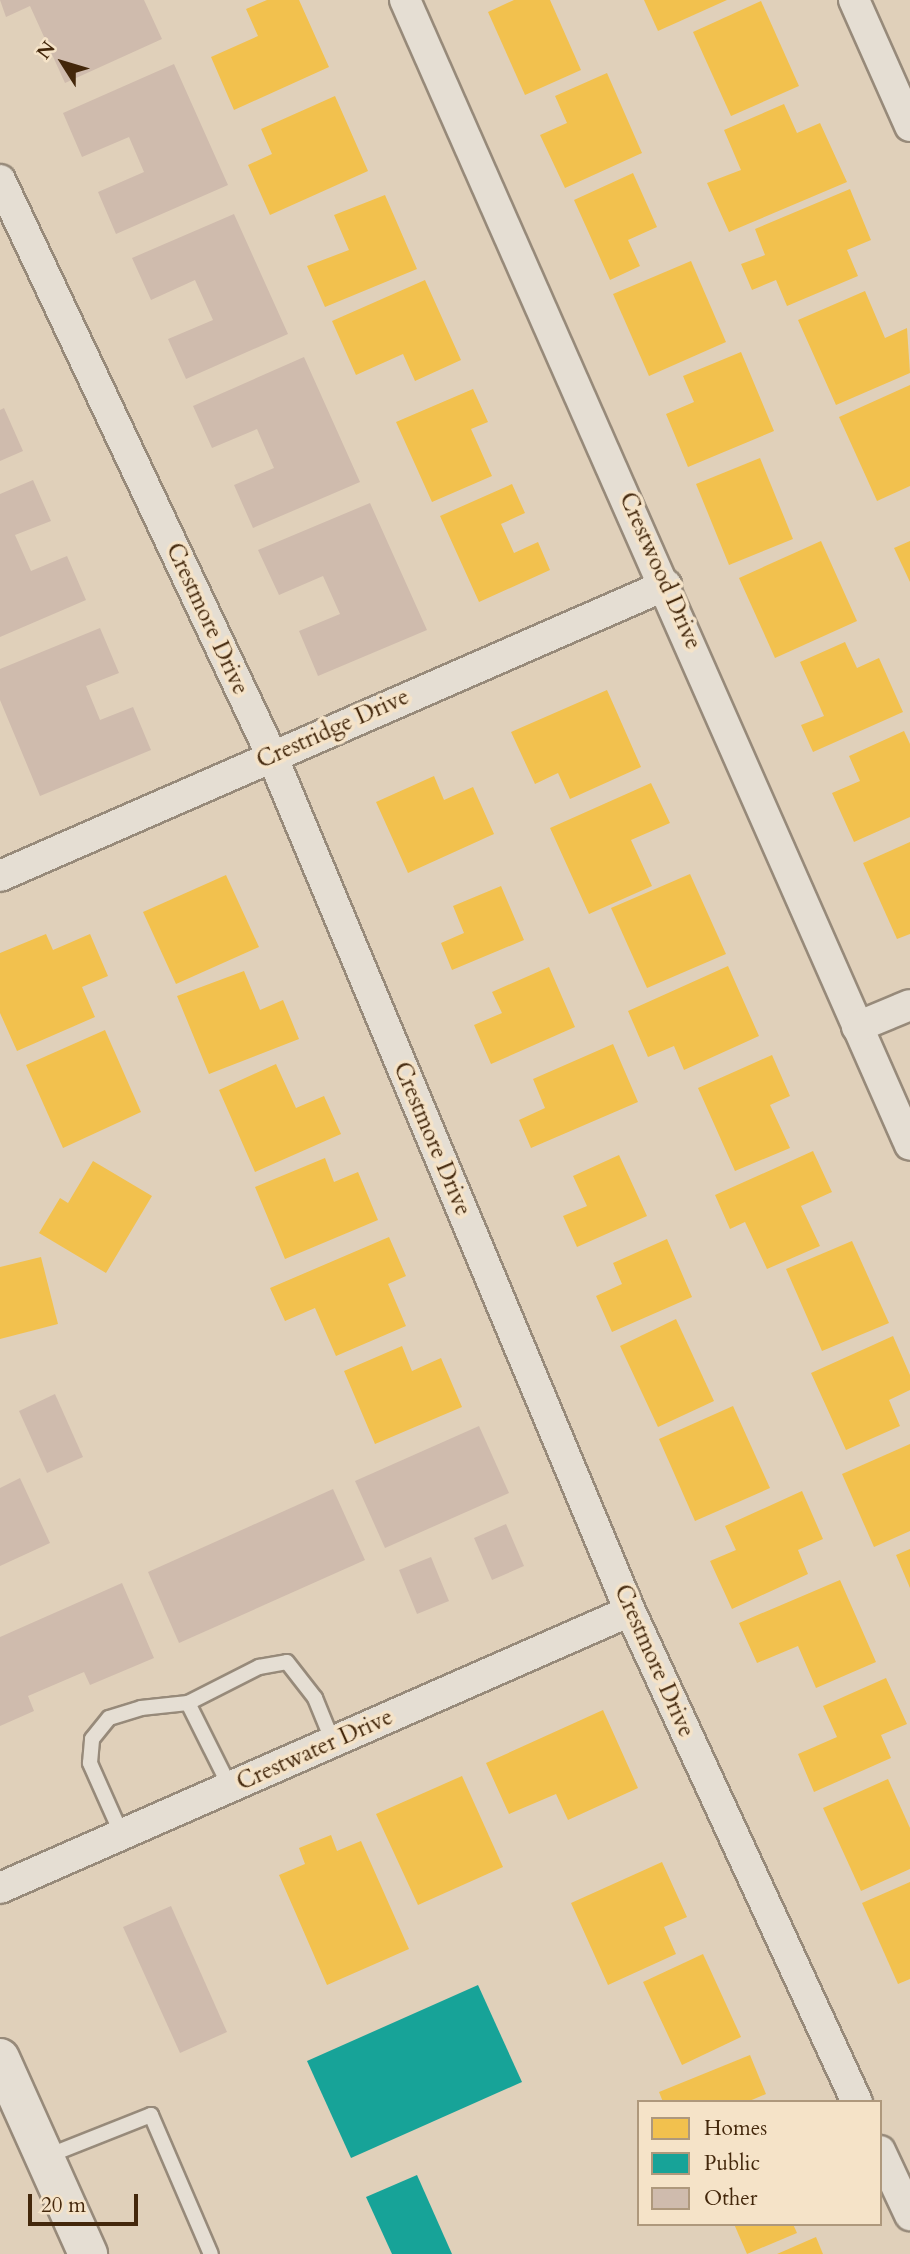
<!DOCTYPE html>
<style>
body{margin:0}
#map{position:relative;width:910px;height:2254px;overflow:hidden;background:#e0d0ba;font-family:Cardo,serif}
div>[style]{position:absolute}
[style*='--x']{left:calc(var(--x)*1px);top:calc(var(--y)*1px);width:calc(var(--w)*1px);rotate:calc(var(--a)*1deg)}
.homes>*{inset:0;background:#f2c14e}
.public>*{inset:0;background:#17a398}
.building>*{inset:0;background:#cfbbad}
.roads{filter:drop-shadow(2px 0 #978a7a) drop-shadow(-2px 0 #978a7a) drop-shadow(0 2px #978a7a) drop-shadow(0 -2px #978a7a)}
.lane>*{height:14px;margin:-7px;padding:0 7px;transform-origin:7px;border-radius:7px;background:#e5ded3}
.street>*{height:30px;margin:-15px;padding:0 15px;transform-origin:15px;border-radius:15px;background:#e5ded3}
.secondary>*{height:38px;margin:-19px;padding:0 19px;transform-origin:19px;border-radius:19px;background:#e5ded3}
span{translate:-50% -50%;white-space:nowrap;text-align:center;line-height:1.15;-webkit-text-stroke:7px #f5e3c8;paint-order:stroke}
.street-label{font-size:23px;color:#43270b}
.legend{position:absolute;left:637px;top:2100px;width:245px;height:126px;box-sizing:border-box;background:#f5e3c8;border:2px solid #ae987c;margin:0;padding:9px 12px;list-style:none;font-size:21px;color:#43270b}
.legend li{display:flex;align-items:center;gap:14px;height:35px}
.legend b{width:35px;border:2px solid #ae987c}
.north{position:absolute;left:28px;top:28px;width:70px;height:70px;-webkit-text-stroke:5px #f5e3c8;paint-order:stroke;rotate:307deg;font-size:19px;font-weight:700;line-height:28px;text-align:center;color:#43270b}
.north::after{content:'';display:block;margin:auto;width:24px;height:32px;background:#43270b;clip-path:polygon(50% 0,100% 100%,50% 72%,0 100%)}
.scale{position:absolute;left:28px;top:2194px;width:110px;height:32px;box-sizing:border-box;border:4px solid #43270b;border-top:0;padding-left:9px;font-size:21px;line-height:24px;white-space:nowrap;color:#43270b;-webkit-text-stroke:5px #f5e3c8;paint-order:stroke}
</style>
<div id="map">
<div class="homes">
<div style="clip-path:polygon(267px 0,299px 0,329px 67px,234px 110px,211px 57px,258px 36px,246px 9px)"></div>
<div style="clip-path:polygon(514px 0,550px 0,581px 70px,525px 95px,488px 12px)"></div>
<div style="clip-path:polygon(644px 0,727px 0,658px 31px)"></div>
<div style="clip-path:polygon(761px 1px,799px 86px,731px 116px,693px 32px)"></div>
<div style="clip-path:polygon(607px 73px,642px 153px,565px 188px,540px 135px,567px 123px,555px 96px)"></div>
<div style="clip-path:polygon(335px 96px,368px 171px,270px 215px,248px 165px,272px 154px,261px 129px)"></div>
<div style="clip-path:polygon(784px 104px,797px 133px,820px 123px,847px 182px,729px 232px,707px 183px,741px 170px,724px 130px)"></div>
<div style="clip-path:polygon(633px 173px,657px 227px,628px 240px,640px 266px,610px 280px,574px 200px)"></div>
<div style="clip-path:polygon(850px 189px,871px 240px,847px 250px,858px 276px,787px 306px,776px 280px,752px 290px,741px 264px,765px 255px,755px 229px)"></div>
<div style="clip-path:polygon(385px 195px,417px 269px,325px 307px,307px 266px,349px 250px,334px 215px)"></div>
<div style="clip-path:polygon(691px 261px,726px 342px,649px 376px,613px 294px)"></div>
<div style="clip-path:polygon(425px 280px,461px 360px,415px 381px,403px 354px,356px 375px,332px 321px)"></div>
<div style="clip-path:polygon(865px 291px,885px 338px,907px 328px,910px 373px,836px 405px,798px 320px)"></div>
<div style="clip-path:polygon(741px 352px,774px 431px,688px 467px,666px 414px,694px 402px,683px 376px)"></div>
<div style="clip-path:polygon(910px 385px,910px 486px,877px 501px,839px 417px)"></div>
<div style="clip-path:polygon(473px 389px,488px 422px,471px 429px,492px 476px,432px 502px,396px 422px)"></div>
<div style="clip-path:polygon(760px 458px,793px 539px,729px 565px,696px 484px)"></div>
<div style="clip-path:polygon(512px 484px,525px 513px,501px 524px,514px 553px,538px 542px,550px 570px,479px 602px,440px 516px)"></div>
<div style="clip-path:polygon(821px 541px,857px 621px,775px 658px,739px 578px)"></div>
<div style="clip-path:polygon(910px 541px,910px 582px,894px 548px)"></div>
<div style="clip-path:polygon(845px 642px,857px 668px,879px 658px,903px 712px,813px 752px,801px 725px,824px 716px,800px 662px)"></div>
<div style="clip-path:polygon(607px 690px,641px 767px,570px 799px,558px 773px,535px 784px,511px 732px)"></div>
<div style="clip-path:polygon(904px 731px,910px 744px,910px 817px,854px 842px,832px 793px,860px 781px,849px 756px)"></div>
<div style="clip-path:polygon(434px 776px,444px 800px,473px 787px,494px 834px,408px 873px,376px 802px)"></div>
<div style="clip-path:polygon(651px 783px,670px 823px,631px 840px,652px 886px,589px 914px,550px 828px)"></div>
<div style="clip-path:polygon(910px 842px,910px 934px,897px 939px,863px 863px)"></div>
<div style="clip-path:polygon(690px 874px,726px 954px,647px 988px,611px 908px)"></div>
<div style="clip-path:polygon(226px 875px,259px 947px,176px 984px,143px 912px)"></div>
<div style="clip-path:polygon(501px 886px,524px 940px,452px 970px,441px 943px,464px 933px,453px 906px)"></div>
<div style="clip-path:polygon(46px 934px,53px 950px,90px 934px,108px 976px,82px 987px,95px 1017px,17px 1051px,0 1013px,0 953px)"></div>
<div style="clip-path:polygon(728px 966px,759px 1036px,684px 1070px,674px 1046px,648px 1057px,628px 1011px)"></div>
<div style="clip-path:polygon(549px 967px,575px 1027px,491px 1064px,474px 1025px,502px 1013px,492px 992px)"></div>
<div style="clip-path:polygon(244px 971px,260px 1010px,283px 1000px,299px 1039px,209px 1074px,177px 996px)"></div>
<div style="clip-path:polygon(105px 1030px,141px 1112px,63px 1148px,26px 1065px)"></div>
<div style="clip-path:polygon(613px 1044px,638px 1102px,531px 1148px,519px 1120px,545px 1108px,533px 1079px)"></div>
<div style="clip-path:polygon(772px 1055px,790px 1096px,770px 1105px,790px 1148px,735px 1171px,698px 1088px)"></div>
<div style="clip-path:polygon(276px 1064px,296px 1108px,324px 1096px,341px 1134px,255px 1172px,219px 1090px)"></div>
<div style="clip-path:polygon(813px 1151px,832px 1192px,801px 1206px,820px 1246px,767px 1269px,745px 1222px,730px 1229px,715px 1195px)"></div>
<div style="clip-path:polygon(619px 1155px,647px 1216px,577px 1247px,563px 1216px,587px 1206px,573px 1176px)"></div>
<div style="clip-path:polygon(325px 1158px,334px 1182px,358px 1172px,378px 1220px,285px 1259px,255px 1187px)"></div>
<div style="clip-path:polygon(93px 1161px,152px 1196px,106px 1273px,39px 1233px,60px 1198px,68px 1203px)"></div>
<div style="clip-path:polygon(389px 1237px,406px 1276px,388px 1284px,406px 1326px,336px 1356px,315px 1308px,285px 1321px,270px 1288px)"></div>
<div style="clip-path:polygon(667px 1239px,692px 1297px,612px 1332px,596px 1296px,622px 1284px,613px 1263px)"></div>
<div style="clip-path:polygon(852px 1241px,889px 1323px,822px 1351px,786px 1269px)"></div>
<div style="clip-path:polygon(41px 1257px,58px 1324px,0 1339px,0 1267px)"></div>
<div style="clip-path:polygon(676px 1319px,714px 1401px,658px 1427px,620px 1346px)"></div>
<div style="clip-path:polygon(893px 1336px,910px 1375px,910px 1390px,889px 1400px,900px 1426px,846px 1450px,811px 1373px)"></div>
<div style="clip-path:polygon(402px 1346px,412px 1371px,441px 1358px,462px 1407px,375px 1444px,344px 1371px)"></div>
<div style="clip-path:polygon(733px 1406px,770px 1488px,695px 1521px,659px 1439px)"></div>
<div style="clip-path:polygon(910px 1444px,910px 1531px,874px 1547px,842px 1474px)"></div>
<div style="clip-path:polygon(802px 1491px,823px 1539px,798px 1550px,808px 1574px,732px 1609px,710px 1561px,736px 1550px,725px 1526px)"></div>
<div style="clip-path:polygon(910px 1549px,910px 1588px,896px 1555px)"></div>
<div style="clip-path:polygon(840px 1580px,876px 1662px,816px 1688px,798px 1646px,757px 1663px,739px 1623px)"></div>
<div style="clip-path:polygon(886px 1678px,907px 1724px,881px 1735px,891px 1758px,814px 1792px,798px 1754px,837px 1737px,823px 1706px)"></div>
<div style="clip-path:polygon(603px 1710px,638px 1788px,568px 1820px,556px 1794px,509px 1814px,486px 1763px)"></div>
<div style="clip-path:polygon(462px 1776px,503px 1867px,418px 1905px,376px 1814px)"></div>
<div style="clip-path:polygon(888px 1779px,910px 1828px,910px 1869px,861px 1891px,823px 1808px)"></div>
<div style="clip-path:polygon(331px 1835px,337px 1851px,361px 1841px,409px 1949px,327px 1985px,279px 1875px,305px 1864px,299px 1848px)"></div>
<div style="clip-path:polygon(662px 1862px,687px 1917px,664px 1927px,676px 1954px,608px 1985px,571px 1903px)"></div>
<div style="clip-path:polygon(910px 1882px,910px 1979px,898px 1984px,862px 1903px)"></div>
<div style="clip-path:polygon(703px 1954px,741px 2037px,682px 2065px,643px 1982px)"></div>
<div style="clip-path:polygon(750px 2055px,766px 2094px,747px 2102px,663px 2102px,659px 2092px)"></div>
<div style="clip-path:polygon(734px 2224px,793px 2224px,797px 2233px,747px 2254px)"></div>
<div style="clip-path:polygon(816px 2237px,823px 2254px,777px 2254px)"></div>
</div>
<div class="public">
<div style="clip-path:polygon(478px 1985px,522px 2082px,351px 2158px,307px 2061px)"></div>
<div style="clip-path:polygon(417px 2175px,452px 2254px,392px 2254px,366px 2197px)"></div>
</div>
<div class="building">
<div style="clip-path:polygon(0 0,144px 0,162px 39px,65px 83px,30px 6px,6px 17px)"></div>
<div style="clip-path:polygon(174px 64px,228px 185px,116px 234px,98px 192px,144px 172px,129px 137px,82px 157px,63px 113px)"></div>
<div style="clip-path:polygon(234px 214px,288px 334px,186px 379px,168px 339px,213px 320px,195px 280px,151px 300px,132px 258px)"></div>
<div style="clip-path:polygon(304px 357px,360px 482px,253px 528px,234px 485px,274px 468px,257px 429px,212px 448px,193px 406px)"></div>
<div style="clip-path:polygon(4px 408px,23px 451px,0 461px,0 410px)"></div>
<div style="clip-path:polygon(33px 480px,51px 521px,15px 535px,31px 571px,67px 556px,86px 600px,0 637px,0 494px)"></div>
<div style="clip-path:polygon(370px 503px,427px 630px,318px 676px,299px 631px,340px 614px,323px 576px,279px 595px,258px 550px)"></div>
<div style="clip-path:polygon(100px 628px,119px 673px,86px 686px,100px 720px,133px 707px,151px 750px,40px 796px,0 700px,0 669px)"></div>
<div style="clip-path:polygon(55px 1394px,83px 1457px,47px 1473px,19px 1411px)"></div>
<div style="clip-path:polygon(479px 1426px,509px 1493px,385px 1548px,355px 1481px)"></div>
<div style="clip-path:polygon(20px 1478px,50px 1543px,0 1566px,0 1488px)"></div>
<div style="clip-path:polygon(333px 1489px,365px 1560px,179px 1643px,148px 1572px)"></div>
<div style="clip-path:polygon(506px 1524px,524px 1566px,492px 1580px,474px 1538px)"></div>
<div style="clip-path:polygon(431px 1557px,449px 1601px,417px 1614px,399px 1570px)"></div>
<div style="clip-path:polygon(122px 1583px,154px 1658px,90px 1685px,84px 1672px,28px 1696px,34px 1711px,0 1726px,0 1637px)"></div>
<div style="clip-path:polygon(171px 1906px,227px 2032px,180px 2053px,123px 1927px)"></div>
</div>
<div class="roads">
<div class="lane">
<div style="--x:188;--y:1703;--w:94;--a:63.4"></div>
<div style="--x:122;--y:1835;--w:79;--a:-114"></div>
<div style="--x:90;--y:1763;--w:24;--a:-85"></div>
<div style="--x:92;--y:1739;--w:27;--a:-51"></div>
<div style="--x:109;--y:1718;--w:34;--a:-17"></div>
<div style="--x:141;--y:1708;--w:47;--a:-6.1"></div>
<div style="--x:188;--y:1703;--w:80;--a:-26.9"></div>
<div style="--x:259;--y:1667;--w:28;--a:-10"></div>
<div style="--x:287;--y:1662;--w:46;--a:52.1"></div>
<div style="--x:315;--y:1698;--w:48;--a:67.8"></div>
<div style="--x:45;--y:2157;--w:114;--a:-21.6"></div>
<div style="--x:151;--y:2115;--w:151;--a:66.7"></div>
</div>
<div class="street">
<div style="--x:405;--y:0;--w:1251;--a:66.2"></div>
<div style="--x:854;--y:0;--w:138;--a:66"></div>
<div style="--x:0;--y:180;--w:637;--a:64.72"></div>
<div style="--x:272;--y:756;--w:927;--a:67.28"></div>
<div style="--x:630;--y:1611;--w:541;--a:65.19"></div>
<div style="--x:0;--y:876;--w:727;--a:-23.6"></div>
<div style="--x:857;--y:1027;--w:57;--a:-22.5"></div>
<div style="--x:0;--y:1888;--w:688;--a:-23.73"></div>
<div style="--x:880;--y:2151;--w:71;--a:64.9"></div>
</div>
<div class="secondary">
<div style="--x:0;--y:2058;--w:215;--a:65.8"></div>
</div>
</div>
<div class="street-label">
<span style="left:660px;top:571px;rotate:66deg">Crestwood Drive</span>
<span style="left:207px;top:619px;rotate:65deg">Crestmore Drive</span>
<span style="left:333px;top:729px;rotate:-24deg">Crestridge Drive</span>
<span style="left:432px;top:1139px;rotate:67deg">Crestmore Drive</span>
<span style="left:654px;top:1661px;rotate:66deg">Crestmore Drive</span>
<span style="left:315px;top:1750px;rotate:-24deg">Crestwater Drive</span>
</div>
<ul class="legend">
<li><b style="height:19px;background:#f2c14e"></b>Homes</li>
<li><b style="height:19px;background:#17a398"></b>Public</li>
<li><b style="height:19px;background:#cfbbad"></b>Other</li>
</ul>
<div class="north">N</div>
<div class="scale">20 m</div>
</div>
